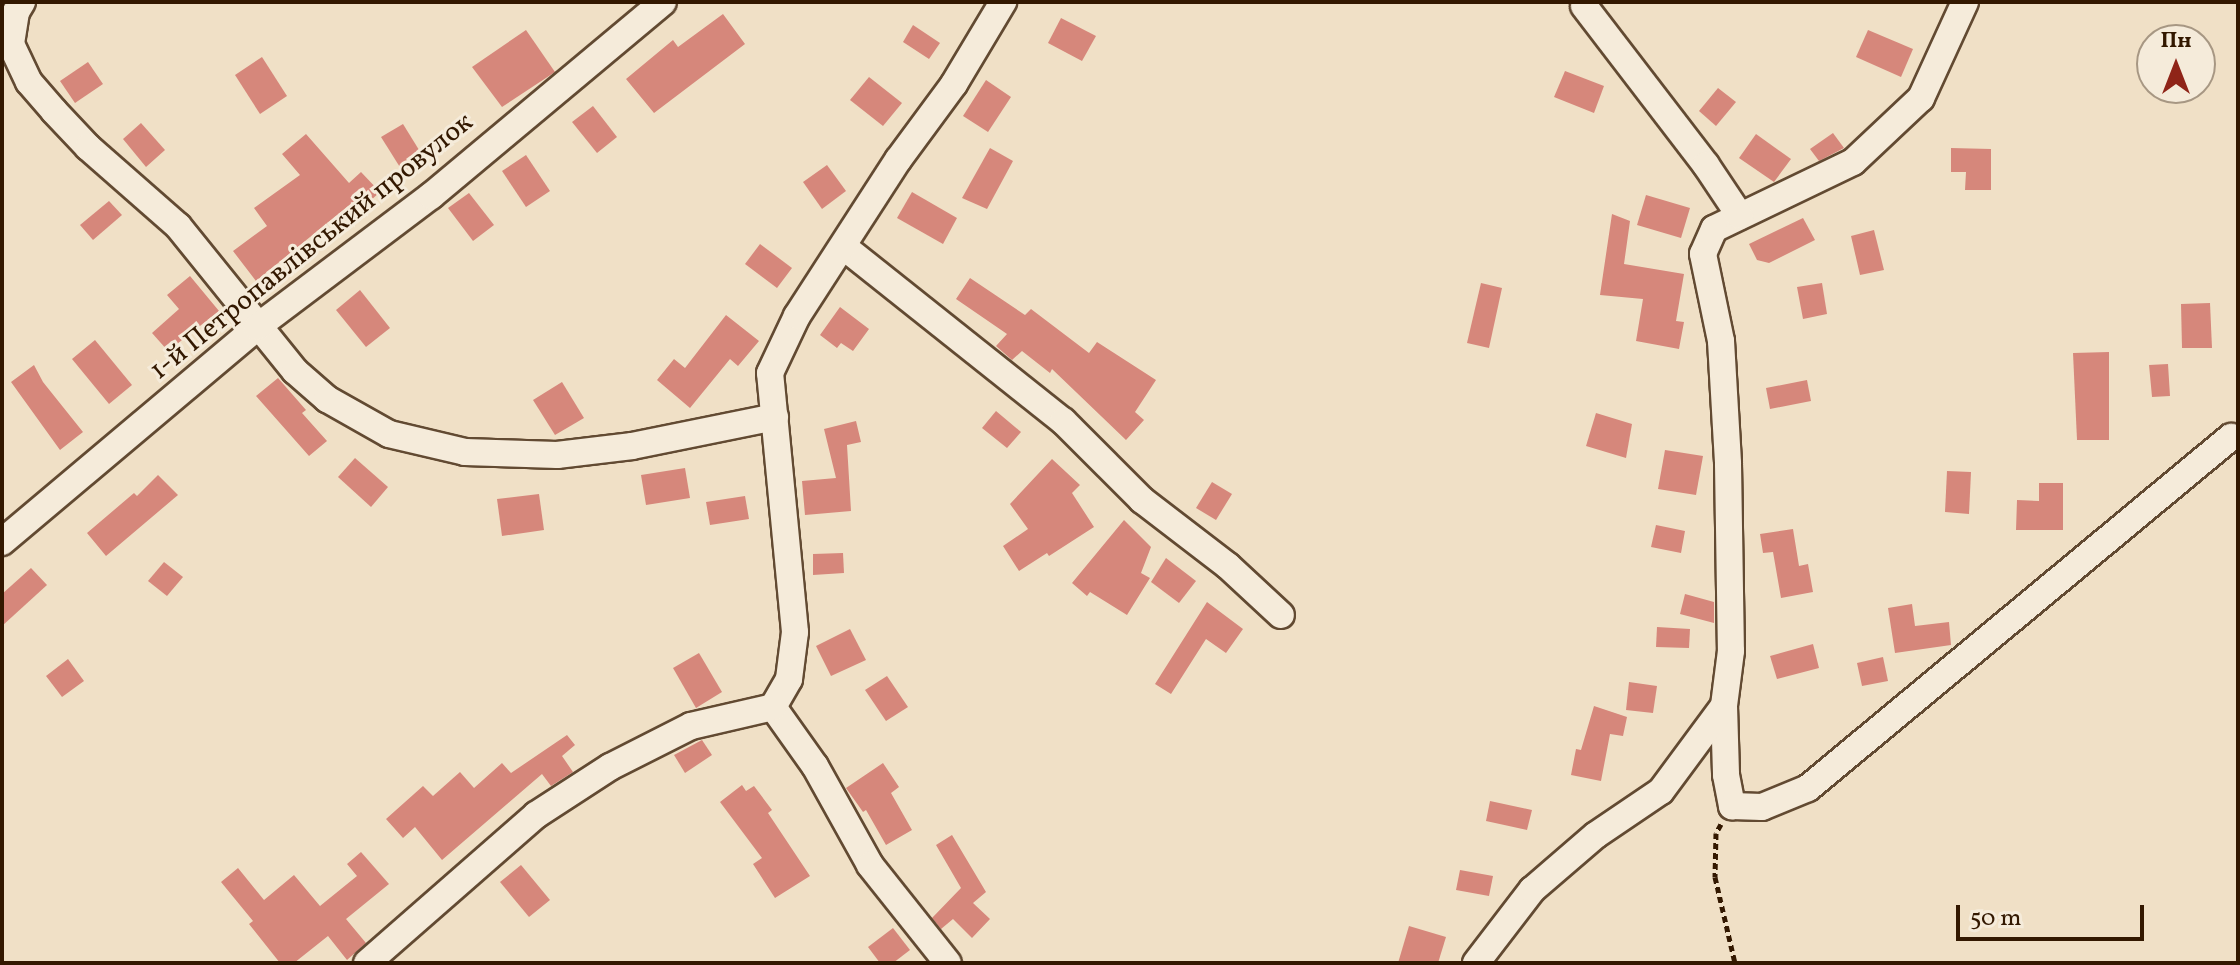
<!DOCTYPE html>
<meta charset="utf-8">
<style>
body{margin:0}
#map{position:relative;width:2240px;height:965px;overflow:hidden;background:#f0e0c6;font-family:Vollkorn,serif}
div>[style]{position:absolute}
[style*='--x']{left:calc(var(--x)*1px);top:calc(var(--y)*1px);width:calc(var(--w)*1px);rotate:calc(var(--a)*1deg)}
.building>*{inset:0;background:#d6877b}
.path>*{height:5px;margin-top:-2.5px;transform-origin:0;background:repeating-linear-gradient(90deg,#331800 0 6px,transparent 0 10px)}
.roads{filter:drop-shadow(2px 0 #624a32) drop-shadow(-2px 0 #624a32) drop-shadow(0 2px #624a32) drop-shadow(0 -2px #624a32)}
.minor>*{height:26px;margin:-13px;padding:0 13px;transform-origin:13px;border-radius:13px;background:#f5ebda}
span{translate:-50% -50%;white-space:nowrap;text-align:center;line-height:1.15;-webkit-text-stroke:6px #f5ebda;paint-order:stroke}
.street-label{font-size:28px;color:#331800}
.frame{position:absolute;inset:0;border:4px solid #331800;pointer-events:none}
.north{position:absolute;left:2136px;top:24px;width:80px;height:80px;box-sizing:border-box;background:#f5ebda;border:2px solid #a79783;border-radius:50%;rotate:0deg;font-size:22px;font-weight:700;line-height:32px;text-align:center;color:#331800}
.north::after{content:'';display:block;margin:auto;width:28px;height:36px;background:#8f2418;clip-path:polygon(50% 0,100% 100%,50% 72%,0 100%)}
.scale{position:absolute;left:1956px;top:905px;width:188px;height:36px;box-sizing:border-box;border:4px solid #331800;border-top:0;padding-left:10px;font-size:24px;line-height:28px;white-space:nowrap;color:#331800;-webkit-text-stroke:6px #f5ebda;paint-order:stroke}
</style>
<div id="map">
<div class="building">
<div style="clip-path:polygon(723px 14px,745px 44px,654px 113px,626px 79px,673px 40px,678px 47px)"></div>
<div style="clip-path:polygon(1061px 18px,1096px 36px,1082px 61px,1048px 43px)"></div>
<div style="clip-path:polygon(913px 25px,940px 43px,929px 59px,903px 42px)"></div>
<div style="clip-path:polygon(526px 30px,555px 72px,502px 107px,472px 67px)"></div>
<div style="clip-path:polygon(1868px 30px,1913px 49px,1901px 77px,1856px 57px)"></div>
<div style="clip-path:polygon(262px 57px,287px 96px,260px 114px,235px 75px)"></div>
<div style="clip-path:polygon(88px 62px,103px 84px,75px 103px,60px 81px)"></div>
<div style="clip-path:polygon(1565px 71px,1604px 86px,1594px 113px,1554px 97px)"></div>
<div style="clip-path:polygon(869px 77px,902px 103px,883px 126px,850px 100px)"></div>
<div style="clip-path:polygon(986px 80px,1011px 97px,988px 132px,963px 116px)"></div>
<div style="clip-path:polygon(1718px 88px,1736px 102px,1716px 126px,1699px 111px)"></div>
<div style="clip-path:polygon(593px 106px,617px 137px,597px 153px,572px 122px)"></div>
<div style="clip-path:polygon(141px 123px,165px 150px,146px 167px,123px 139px)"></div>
<div style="clip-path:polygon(403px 124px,424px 158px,403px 172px,381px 137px)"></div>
<div style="clip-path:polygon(1833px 133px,1844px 148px,1819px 161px,1810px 149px)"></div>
<div style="clip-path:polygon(306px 134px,349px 183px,361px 172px,380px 192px,360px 210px,353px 202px,256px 281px,233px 251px,267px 226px,254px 208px,300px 175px,282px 154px)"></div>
<div style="clip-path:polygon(1756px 134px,1791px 159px,1774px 182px,1739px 158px)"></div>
<div style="clip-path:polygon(990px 148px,1013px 161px,987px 209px,962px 198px)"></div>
<div style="clip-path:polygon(1951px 148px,1991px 149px,1991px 190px,1965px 190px,1966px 172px,1951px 172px)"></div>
<div style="clip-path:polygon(526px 155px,550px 191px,526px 207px,502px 171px)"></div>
<div style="clip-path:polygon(827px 165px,846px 191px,822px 209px,803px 182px)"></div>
<div style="clip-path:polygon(912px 192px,957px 218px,943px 244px,897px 218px)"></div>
<div style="clip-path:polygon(469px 193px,494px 225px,473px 241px,448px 208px)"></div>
<div style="clip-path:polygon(1646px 195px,1690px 208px,1681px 238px,1637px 225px)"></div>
<div style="clip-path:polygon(109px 201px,122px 215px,93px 240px,80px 225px)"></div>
<div style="clip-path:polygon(1612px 214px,1630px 221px,1624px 264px,1684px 274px,1676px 321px,1684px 322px,1679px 349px,1636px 341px,1643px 299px,1600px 295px)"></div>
<div style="clip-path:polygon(1803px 218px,1815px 240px,1769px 263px,1757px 260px,1749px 244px)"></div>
<div style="clip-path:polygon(1874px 230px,1884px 270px,1860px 275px,1851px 236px)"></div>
<div style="clip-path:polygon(760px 244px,792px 268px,777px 288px,745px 264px)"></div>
<div style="clip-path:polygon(190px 276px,219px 311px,168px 351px,152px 333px,179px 309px,167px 295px)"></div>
<div style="clip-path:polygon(970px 278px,1025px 315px,1031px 309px,1089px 353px,1097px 342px,1156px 380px,1135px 412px,1144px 420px,1126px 440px,1052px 369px,1050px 373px,1022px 351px,1012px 360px,996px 346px,1007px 334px,956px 299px)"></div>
<div style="clip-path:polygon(1481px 283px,1502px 288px,1489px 348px,1467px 343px)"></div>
<div style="clip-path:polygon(1822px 283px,1827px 314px,1803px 319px,1797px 287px)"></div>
<div style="clip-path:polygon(360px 290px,390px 328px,366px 347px,336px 310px)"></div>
<div style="clip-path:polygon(2210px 303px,2212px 348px,2182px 348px,2181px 304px)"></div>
<div style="clip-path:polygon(840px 307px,869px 329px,853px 351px,841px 343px,837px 348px,820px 335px)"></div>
<div style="clip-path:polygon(726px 315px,759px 341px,738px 366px,730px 359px,690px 408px,657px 380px,674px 359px,685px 368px)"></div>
<div style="clip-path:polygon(95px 340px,132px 385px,109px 404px,72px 359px)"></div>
<div style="clip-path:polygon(2109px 352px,2109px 440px,2077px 440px,2073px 353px)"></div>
<div style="clip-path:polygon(2168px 364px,2170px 396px,2152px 397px,2149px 365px)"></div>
<div style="clip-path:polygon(34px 365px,43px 382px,83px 432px,60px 450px,11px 382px)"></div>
<div style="clip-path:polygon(278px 378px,306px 410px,302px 413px,327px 441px,309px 456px,256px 396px)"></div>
<div style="clip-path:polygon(1807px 380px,1811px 401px,1770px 409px,1766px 388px)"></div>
<div style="clip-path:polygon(562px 382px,584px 418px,555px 435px,533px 400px)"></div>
<div style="clip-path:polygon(996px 411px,1021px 432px,1007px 448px,982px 428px)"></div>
<div style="clip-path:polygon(1596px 413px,1632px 424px,1626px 458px,1586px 446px)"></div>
<div style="clip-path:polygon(856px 421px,861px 442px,847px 445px,851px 511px,805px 515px,802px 481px,836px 478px,824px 429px)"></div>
<div style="clip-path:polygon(1665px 450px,1703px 456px,1696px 495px,1658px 489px)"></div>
<div style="clip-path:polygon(355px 458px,388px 487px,371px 507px,338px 477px)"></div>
<div style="clip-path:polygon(1052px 459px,1080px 485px,1072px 493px,1094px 527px,1049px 556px,1047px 553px,1019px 571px,1003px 546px,1028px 529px,1010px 504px)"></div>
<div style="clip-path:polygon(685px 468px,690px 498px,646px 505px,641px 475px)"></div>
<div style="clip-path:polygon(1947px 471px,1971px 472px,1969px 514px,1945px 512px)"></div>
<div style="clip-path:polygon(158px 475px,178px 495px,106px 556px,87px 533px,134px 493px,137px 496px)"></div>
<div style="clip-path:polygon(1212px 482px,1232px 494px,1216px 520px,1196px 508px)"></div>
<div style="clip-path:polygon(2039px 483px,2063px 483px,2063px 530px,2016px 530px,2017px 500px,2039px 501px)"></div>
<div style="clip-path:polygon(539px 494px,544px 530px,502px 536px,497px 499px)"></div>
<div style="clip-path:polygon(745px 496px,749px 519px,710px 525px,706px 502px)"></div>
<div style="clip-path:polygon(1124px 520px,1151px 547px,1141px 573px,1150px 578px,1127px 615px,1090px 592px,1087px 596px,1072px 583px)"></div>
<div style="clip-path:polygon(1656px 525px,1685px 531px,1681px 553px,1651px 547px)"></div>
<div style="clip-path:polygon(1793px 529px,1799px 566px,1808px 564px,1813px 592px,1781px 598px,1773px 552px,1763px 553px,1760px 534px)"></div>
<div style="clip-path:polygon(843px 553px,844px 573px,813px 575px,813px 554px)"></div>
<div style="clip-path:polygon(1166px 558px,1196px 581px,1179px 603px,1151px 582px)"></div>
<div style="clip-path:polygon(164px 562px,183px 577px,167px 596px,148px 581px)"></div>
<div style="clip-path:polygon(31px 568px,47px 585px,2px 626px,2px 594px)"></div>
<div style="clip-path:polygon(1685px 594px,1714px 602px,1714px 623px,1680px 614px)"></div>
<div style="clip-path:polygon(1207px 602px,1243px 629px,1226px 653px,1206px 639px,1171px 694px,1155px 684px)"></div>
<div style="clip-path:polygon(1912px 604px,1915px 626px,1949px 622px,1951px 645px,1895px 653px,1888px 608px)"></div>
<div style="clip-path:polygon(1657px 627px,1690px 629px,1689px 648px,1656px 647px)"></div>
<div style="clip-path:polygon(850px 629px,866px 660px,831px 676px,816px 646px)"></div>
<div style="clip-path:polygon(1813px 644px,1819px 668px,1777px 679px,1770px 656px)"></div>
<div style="clip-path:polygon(699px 653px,722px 692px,696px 708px,673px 668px)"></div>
<div style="clip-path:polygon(1883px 657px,1888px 681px,1862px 686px,1857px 663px)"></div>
<div style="clip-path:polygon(68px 659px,84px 681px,62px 697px,46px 676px)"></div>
<div style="clip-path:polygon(887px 676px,908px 707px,886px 721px,865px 690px)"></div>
<div style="clip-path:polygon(1629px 682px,1657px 686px,1653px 713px,1626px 710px)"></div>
<div style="clip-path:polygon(1594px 706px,1627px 717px,1623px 736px,1610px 734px,1601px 781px,1571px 775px,1576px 749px,1581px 750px)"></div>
<div style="clip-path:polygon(567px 735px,575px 745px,562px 756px,573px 772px,551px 786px,542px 774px,442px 860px,415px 827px,403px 838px,386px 819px,423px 786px,433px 796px,460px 772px,474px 788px,502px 763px,511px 773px)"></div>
<div style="clip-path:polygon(702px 740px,712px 755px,685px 773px,674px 755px)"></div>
<div style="clip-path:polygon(883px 763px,899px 787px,891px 793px,912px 830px,886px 845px,866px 810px,863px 812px,846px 788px)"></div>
<div style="clip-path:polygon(742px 785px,746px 791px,754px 786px,772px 810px,768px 813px,810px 876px,775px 898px,753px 864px,762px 858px,720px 802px)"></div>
<div style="clip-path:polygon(1490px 801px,1532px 810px,1527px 830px,1486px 821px)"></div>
<div style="clip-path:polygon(952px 835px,986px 892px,973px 903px,990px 919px,972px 938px,953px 919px,941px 929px,932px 918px,961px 888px,936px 845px)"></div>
<div style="clip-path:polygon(361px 852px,389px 884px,346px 919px,366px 943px,347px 960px,328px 936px,294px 963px,280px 963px,249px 924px,253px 921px,221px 882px,238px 868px,264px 900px,294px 875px,320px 906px,357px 876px,347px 864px)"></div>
<div style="clip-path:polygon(521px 865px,550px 900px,529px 917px,500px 882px)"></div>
<div style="clip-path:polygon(1460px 870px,1493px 876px,1489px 896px,1456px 890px)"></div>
<div style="clip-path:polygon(1409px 926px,1446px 937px,1438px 963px,1398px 963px)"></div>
<div style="clip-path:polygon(893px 928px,910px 950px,893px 963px,880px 963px,868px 947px)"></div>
</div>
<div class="path">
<div style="--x:1721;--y:824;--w:10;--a:119"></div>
<div style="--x:1716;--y:833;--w:44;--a:91.3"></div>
<div style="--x:1715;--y:877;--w:88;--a:76.9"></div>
</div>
<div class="roads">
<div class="minor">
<div style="--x:22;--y:2;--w:12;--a:121"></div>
<div style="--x:16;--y:12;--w:32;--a:99"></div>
<div style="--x:11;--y:44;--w:42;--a:64.7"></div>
<div style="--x:29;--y:82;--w:38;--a:49"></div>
<div style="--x:54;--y:111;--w:50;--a:46.6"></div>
<div style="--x:88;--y:147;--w:120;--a:41.3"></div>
<div style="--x:178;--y:226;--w:186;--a:51.1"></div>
<div style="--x:295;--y:371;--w:43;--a:41.2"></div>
<div style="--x:327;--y:399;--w:71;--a:29.4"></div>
<div style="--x:389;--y:434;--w:78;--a:13.3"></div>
<div style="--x:465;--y:452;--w:92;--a:1.9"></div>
<div style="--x:557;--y:455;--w:76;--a:-6.8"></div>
<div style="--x:632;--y:446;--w:146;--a:-11.5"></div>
<div style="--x:1965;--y:2;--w:106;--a:114.6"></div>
<div style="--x:1921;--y:98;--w:93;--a:136.7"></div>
<div style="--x:1853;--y:162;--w:154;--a:154.3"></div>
<div style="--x:1714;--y:229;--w:27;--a:114"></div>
<div style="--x:1703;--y:254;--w:89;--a:78.3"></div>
<div style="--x:1721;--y:341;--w:123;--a:86.7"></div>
<div style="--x:1728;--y:464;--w:187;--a:89.1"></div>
<div style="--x:1731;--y:651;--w:55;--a:97.3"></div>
<div style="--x:1724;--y:706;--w:69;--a:88.3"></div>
<div style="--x:1726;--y:775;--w:32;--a:79"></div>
<div style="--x:1732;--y:806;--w:30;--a:2"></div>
<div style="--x:1762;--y:807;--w:50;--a:-22.4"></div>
<div style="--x:1808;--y:788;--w:550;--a:-39.69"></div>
<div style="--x:1584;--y:6;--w:200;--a:52.5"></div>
<div style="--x:1706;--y:165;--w:61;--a:56.3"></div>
<div style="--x:844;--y:247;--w:280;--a:38.5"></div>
<div style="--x:1063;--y:421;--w:112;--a:45"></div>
<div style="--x:1142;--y:500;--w:108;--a:37.5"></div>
<div style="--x:1228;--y:566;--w:72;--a:42.8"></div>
<div style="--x:2;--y:542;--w:334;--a:-40.1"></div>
<div style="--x:257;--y:327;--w:218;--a:-37"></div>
<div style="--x:431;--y:196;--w:302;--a:-39.9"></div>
<div style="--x:773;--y:707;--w:72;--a:54.6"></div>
<div style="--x:815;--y:766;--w:113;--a:60.9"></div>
<div style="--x:870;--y:865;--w:125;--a:51.5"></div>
<div style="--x:367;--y:963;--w:225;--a:-41.2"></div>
<div style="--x:536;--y:815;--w:88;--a:-33"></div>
<div style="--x:610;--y:767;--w:91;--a:-26.8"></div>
<div style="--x:691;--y:726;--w:84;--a:-13"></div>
<div style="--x:773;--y:707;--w:32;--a:-60"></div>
<div style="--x:789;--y:679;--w:47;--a:-82.7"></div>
<div style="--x:795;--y:632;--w:260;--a:-95.5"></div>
<div style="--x:770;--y:373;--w:63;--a:-64.7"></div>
<div style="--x:797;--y:316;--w:186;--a:-57.1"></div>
<div style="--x:898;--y:160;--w:94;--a:-53.6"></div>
<div style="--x:954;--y:84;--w:96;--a:-59.1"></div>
<div style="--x:1476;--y:963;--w:92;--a:-52.5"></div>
<div style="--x:1532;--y:890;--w:84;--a:-40.7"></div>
<div style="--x:1596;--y:835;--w:78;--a:-34.1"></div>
<div style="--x:1661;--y:791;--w:106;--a:-53.5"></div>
</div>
</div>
<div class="street-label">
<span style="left:312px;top:247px;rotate:-39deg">1-й Петропавлівський провулок</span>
</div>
<div class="frame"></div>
<div class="north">Пн</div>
<div class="scale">50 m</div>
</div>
